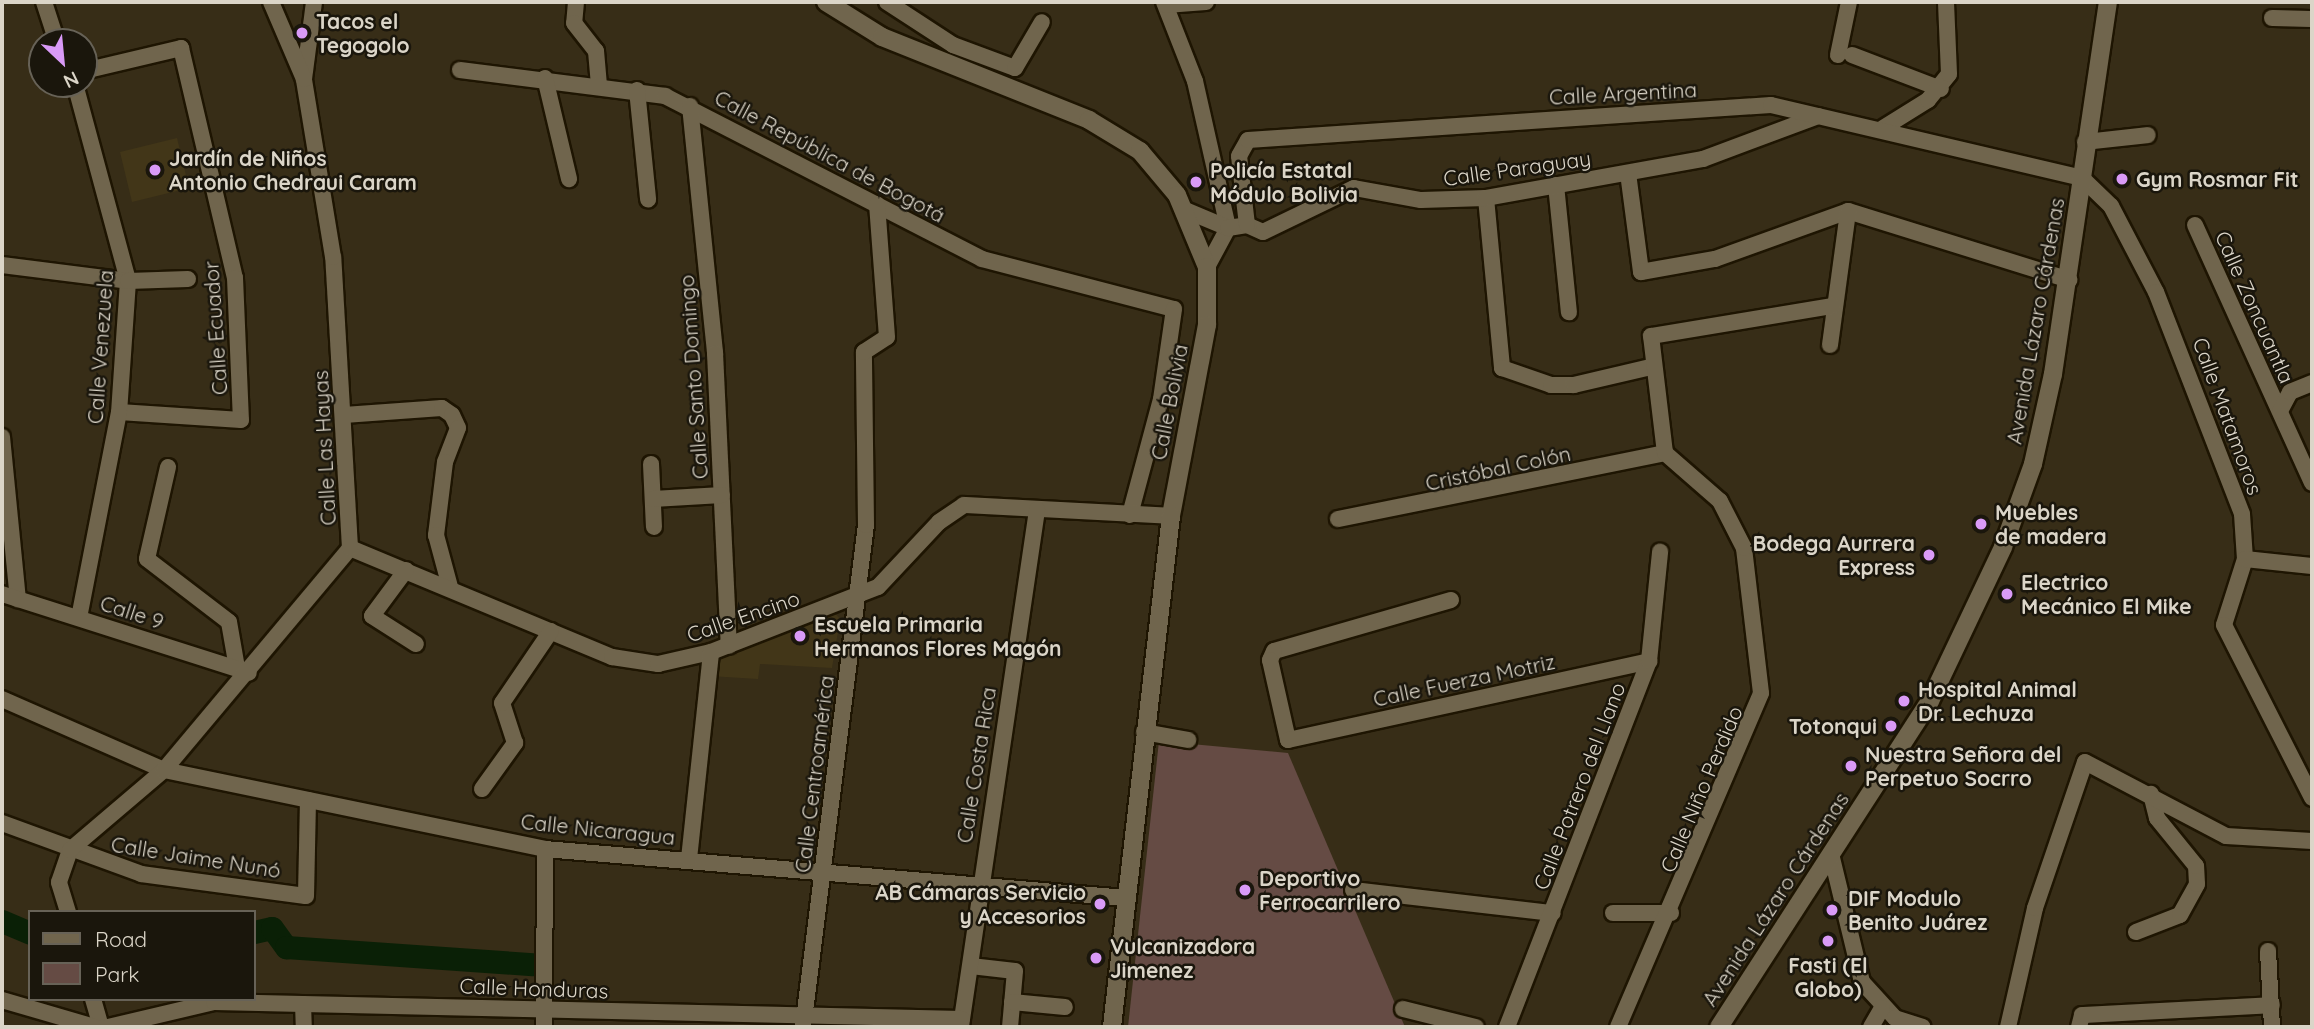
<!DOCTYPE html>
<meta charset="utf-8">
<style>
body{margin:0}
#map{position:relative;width:2314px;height:1029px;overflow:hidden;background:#372d17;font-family:Quicksand,sans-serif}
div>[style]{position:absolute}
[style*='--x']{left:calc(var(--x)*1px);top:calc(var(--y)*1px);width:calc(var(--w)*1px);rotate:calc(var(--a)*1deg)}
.built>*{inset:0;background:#423618}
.green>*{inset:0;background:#654b44}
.river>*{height:23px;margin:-11.5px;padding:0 11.5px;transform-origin:11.5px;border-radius:11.5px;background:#0a2006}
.roads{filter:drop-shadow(2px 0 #1e1502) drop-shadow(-2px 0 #1e1502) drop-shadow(0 2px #1e1502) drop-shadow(0 -2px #1e1502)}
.street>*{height:16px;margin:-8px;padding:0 8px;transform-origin:8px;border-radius:8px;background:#70654d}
.secondary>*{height:18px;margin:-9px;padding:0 9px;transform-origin:9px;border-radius:9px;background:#70654d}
.dots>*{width:19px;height:19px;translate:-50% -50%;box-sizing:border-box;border:4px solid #1a160c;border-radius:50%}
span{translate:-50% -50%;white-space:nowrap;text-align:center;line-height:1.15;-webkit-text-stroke:5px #1a160c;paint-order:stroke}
.poi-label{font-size:21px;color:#dbd5c8;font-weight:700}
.left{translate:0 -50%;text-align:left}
.right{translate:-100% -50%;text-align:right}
.street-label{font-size:21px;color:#dbd5c8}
.frame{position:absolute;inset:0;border:4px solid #dbd5c8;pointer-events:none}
.legend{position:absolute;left:28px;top:910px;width:228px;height:91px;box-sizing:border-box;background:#1a160c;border:2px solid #676257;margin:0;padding:9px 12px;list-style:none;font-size:21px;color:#dbd5c8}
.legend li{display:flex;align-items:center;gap:14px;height:35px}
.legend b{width:35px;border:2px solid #676257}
.north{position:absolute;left:28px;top:28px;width:70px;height:70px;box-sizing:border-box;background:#1a160c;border:2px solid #676257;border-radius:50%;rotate:154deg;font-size:19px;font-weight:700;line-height:28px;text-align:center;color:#dbd5c8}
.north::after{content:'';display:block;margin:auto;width:24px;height:32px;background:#d99af7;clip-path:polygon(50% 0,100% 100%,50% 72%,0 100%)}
</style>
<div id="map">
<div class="built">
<div style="clip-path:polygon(177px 138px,189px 188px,132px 202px,120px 152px)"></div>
<div style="clip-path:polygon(834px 612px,840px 619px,832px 668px,760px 664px,758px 679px,710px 676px,714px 653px)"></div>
</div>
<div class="green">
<div style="clip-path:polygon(1159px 741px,1288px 753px,1405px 1027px,1128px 1027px)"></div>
</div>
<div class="river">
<div style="--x:2;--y:921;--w:30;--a:23"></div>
<div style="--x:254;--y:932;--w:18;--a:-13"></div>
<div style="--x:272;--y:928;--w:24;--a:54"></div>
<div style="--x:286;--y:947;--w:247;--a:4"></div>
</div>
<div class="roads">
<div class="street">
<div style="--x:44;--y:2;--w:42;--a:72"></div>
<div style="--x:576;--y:2;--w:21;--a:95"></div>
<div style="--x:574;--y:23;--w:36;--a:52"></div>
<div style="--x:596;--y:51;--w:32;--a:85"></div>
<div style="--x:887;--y:2;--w:79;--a:33.1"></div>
<div style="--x:953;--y:45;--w:66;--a:20.4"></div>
<div style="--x:1015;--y:68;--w:53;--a:-59.6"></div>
<div style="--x:1164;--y:2;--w:85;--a:68.6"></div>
<div style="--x:1195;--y:81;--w:151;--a:77.3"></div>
<div style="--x:1228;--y:228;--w:44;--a:118.3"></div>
<div style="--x:1166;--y:5;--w:40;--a:-4.3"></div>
<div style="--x:2272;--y:18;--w:40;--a:1.4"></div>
<div style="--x:1838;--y:55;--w:54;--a:-78.3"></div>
<div style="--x:1852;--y:55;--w:95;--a:20.9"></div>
<div style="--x:460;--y:70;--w:207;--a:7.2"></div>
<div style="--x:665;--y:96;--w:356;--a:27.2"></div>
<div style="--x:982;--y:259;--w:198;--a:14.6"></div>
<div style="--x:1174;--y:309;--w:91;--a:98.2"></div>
<div style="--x:1161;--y:399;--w:120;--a:105"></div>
<div style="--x:84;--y:71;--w:100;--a:-13.3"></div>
<div style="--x:181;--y:48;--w:236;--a:76.8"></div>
<div style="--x:235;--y:278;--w:142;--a:87.6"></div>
<div style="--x:241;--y:420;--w:122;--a:-176.2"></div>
<div style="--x:545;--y:78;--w:104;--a:76.6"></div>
<div style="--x:304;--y:79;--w:78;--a:-82.6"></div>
<div style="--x:75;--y:84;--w:204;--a:74.9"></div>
<div style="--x:128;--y:281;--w:131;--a:93.9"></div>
<div style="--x:119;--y:412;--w:209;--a:101"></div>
<div style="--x:637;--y:90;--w:110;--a:84.2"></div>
<div style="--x:690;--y:106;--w:248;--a:84.2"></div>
<div style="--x:715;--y:353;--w:293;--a:87.3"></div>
<div style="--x:1883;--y:128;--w:53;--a:-31.9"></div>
<div style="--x:1928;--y:100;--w:33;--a:-51"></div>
<div style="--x:1949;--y:74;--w:72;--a:-92.4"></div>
<div style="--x:2085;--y:142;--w:63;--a:-6.3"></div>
<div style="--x:1628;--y:173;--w:100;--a:82.5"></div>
<div style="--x:1641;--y:272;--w:75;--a:-10"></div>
<div style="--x:1715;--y:259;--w:141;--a:-19.8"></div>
<div style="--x:1848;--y:211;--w:232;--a:17.3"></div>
<div style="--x:1556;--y:185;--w:128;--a:84.2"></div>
<div style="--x:1486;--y:198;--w:171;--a:84.6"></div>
<div style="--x:1502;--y:368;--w:52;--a:19.1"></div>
<div style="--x:1551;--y:385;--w:23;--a:0"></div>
<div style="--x:1574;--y:385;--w:79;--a:-13.2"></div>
<div style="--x:1185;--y:210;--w:47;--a:22.7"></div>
<div style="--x:1228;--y:228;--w:19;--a:-9"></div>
<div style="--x:1247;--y:225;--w:17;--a:24"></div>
<div style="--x:1263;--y:232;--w:101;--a:-25.8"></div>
<div style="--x:1354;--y:188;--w:68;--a:10.2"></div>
<div style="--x:1421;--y:200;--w:65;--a:-1.8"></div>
<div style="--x:1486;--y:198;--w:220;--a:-10.2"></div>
<div style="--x:1703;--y:159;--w:123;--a:-20.5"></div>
<div style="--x:1247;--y:225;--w:69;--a:-96.6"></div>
<div style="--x:1239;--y:156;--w:18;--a:-61"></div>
<div style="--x:1248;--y:140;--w:524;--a:-3.83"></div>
<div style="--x:1771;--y:105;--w:319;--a:13.2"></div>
<div style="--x:2082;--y:178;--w:40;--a:44"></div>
<div style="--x:2111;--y:206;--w:97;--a:62.4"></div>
<div style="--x:2156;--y:292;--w:238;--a:68.8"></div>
<div style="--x:2242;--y:514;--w:45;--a:86.2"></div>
<div style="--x:2245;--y:559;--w:69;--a:107.7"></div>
<div style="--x:2224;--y:625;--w:194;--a:63"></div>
<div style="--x:2195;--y:225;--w:283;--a:65.6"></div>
<div style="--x:2;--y:265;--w:127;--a:7.2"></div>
<div style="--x:128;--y:281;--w:60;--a:-1.9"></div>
<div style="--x:1830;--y:345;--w:135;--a:-82.3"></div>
<div style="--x:2280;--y:411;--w:21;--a:-62"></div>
<div style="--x:2290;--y:392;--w:24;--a:-22"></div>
<div style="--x:344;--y:415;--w:98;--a:-4.1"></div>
<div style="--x:442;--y:408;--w:12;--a:35"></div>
<div style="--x:452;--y:415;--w:14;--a:65"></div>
<div style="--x:458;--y:428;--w:36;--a:111"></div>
<div style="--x:445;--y:462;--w:74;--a:97"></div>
<div style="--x:436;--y:535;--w:54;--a:74.9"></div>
<div style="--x:2;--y:437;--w:163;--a:84.4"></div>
<div style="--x:651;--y:464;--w:63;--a:87.3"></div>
<div style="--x:168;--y:467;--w:94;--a:102.9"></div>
<div style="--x:147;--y:559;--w:103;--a:37.5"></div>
<div style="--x:229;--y:622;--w:47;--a:80.1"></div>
<div style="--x:653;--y:499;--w:69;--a:-3.3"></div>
<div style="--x:1338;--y:519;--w:334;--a:-11.4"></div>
<div style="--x:350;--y:548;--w:284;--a:22.6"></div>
<div style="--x:612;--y:657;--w:47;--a:8.7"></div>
<div style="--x:658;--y:664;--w:54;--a:-12.8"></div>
<div style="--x:711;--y:652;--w:179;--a:-21.3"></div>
<div style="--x:878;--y:587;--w:89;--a:-46.8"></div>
<div style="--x:939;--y:522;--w:30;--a:-34"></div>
<div style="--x:964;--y:505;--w:207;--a:3"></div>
<div style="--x:2245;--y:559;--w:67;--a:6"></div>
<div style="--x:406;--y:570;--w:57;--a:126.5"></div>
<div style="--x:372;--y:616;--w:52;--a:32.5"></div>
<div style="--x:2;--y:594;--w:259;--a:17.7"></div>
<div style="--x:1451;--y:600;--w:184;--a:163.9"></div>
<div style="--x:1274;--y:651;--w:10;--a:114"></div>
<div style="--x:1270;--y:660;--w:82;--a:77.3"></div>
<div style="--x:1288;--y:740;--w:370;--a:-12.3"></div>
<div style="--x:2;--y:699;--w:177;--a:23.7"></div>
<div style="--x:164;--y:770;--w:389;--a:11.7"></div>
<div style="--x:545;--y:849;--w:583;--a:4.82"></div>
<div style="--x:1144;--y:732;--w:45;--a:10.3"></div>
<div style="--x:482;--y:789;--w:57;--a:-54.3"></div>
<div style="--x:515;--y:743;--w:42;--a:-108"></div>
<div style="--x:502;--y:703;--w:87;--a:-55.8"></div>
<div style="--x:2;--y:823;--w:148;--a:20.1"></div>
<div style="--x:141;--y:874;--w:166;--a:7.6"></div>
<div style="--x:306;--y:896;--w:96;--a:-88.8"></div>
<div style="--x:1832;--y:858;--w:128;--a:76.4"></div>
<div style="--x:1862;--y:982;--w:49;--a:47.5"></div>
<div style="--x:1895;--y:1018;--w:29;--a:18"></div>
<div style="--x:689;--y:859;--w:208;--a:-83.9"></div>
<div style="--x:1353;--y:890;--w:201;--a:6.6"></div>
<div style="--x:68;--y:912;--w:31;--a:-107"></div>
<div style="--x:59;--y:882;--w:34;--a:-71"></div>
<div style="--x:70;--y:850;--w:123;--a:-40.4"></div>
<div style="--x:164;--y:770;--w:290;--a:-50"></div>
<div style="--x:350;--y:548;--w:291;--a:-93.3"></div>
<div style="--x:333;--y:257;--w:180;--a:-99.3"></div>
<div style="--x:304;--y:79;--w:84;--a:-113.2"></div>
<div style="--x:1613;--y:913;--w:58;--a:0"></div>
<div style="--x:2136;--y:932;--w:47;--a:-21.1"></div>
<div style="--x:2180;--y:915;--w:35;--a:-61"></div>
<div style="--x:2197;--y:884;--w:18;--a:-93"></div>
<div style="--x:2196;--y:866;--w:62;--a:-129.1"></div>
<div style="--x:2157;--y:818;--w:25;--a:-104"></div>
<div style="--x:2268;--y:951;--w:76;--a:87"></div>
<div style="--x:971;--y:966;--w:44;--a:6.5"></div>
<div style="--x:1015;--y:971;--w:56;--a:95.1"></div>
<div style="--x:93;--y:999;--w:29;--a:74"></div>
<div style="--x:2;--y:1000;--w:97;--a:16.2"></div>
<div style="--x:1012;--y:1002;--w:53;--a:5.4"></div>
<div style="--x:303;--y:1004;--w:23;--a:88"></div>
<div style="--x:1403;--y:1009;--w:75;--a:13.9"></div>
<div style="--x:961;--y:1026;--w:522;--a:-81.62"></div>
<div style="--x:108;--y:1027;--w:109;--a:-13.3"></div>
<div style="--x:214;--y:1002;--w:748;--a:1.3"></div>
<div style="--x:544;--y:1027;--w:178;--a:-89.7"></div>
<div style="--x:803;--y:1027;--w:506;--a:-82.85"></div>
<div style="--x:866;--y:525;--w:173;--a:-90.7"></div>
<div style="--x:864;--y:352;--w:27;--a:-33"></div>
<div style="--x:887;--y:337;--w:133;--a:-94.3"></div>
<div style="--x:1507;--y:1027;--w:393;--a:-68.8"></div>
<div style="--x:1649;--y:661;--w:110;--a:-84.2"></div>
<div style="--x:1618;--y:1027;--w:363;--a:-66.8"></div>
<div style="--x:1761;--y:693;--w:146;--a:-96.7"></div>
<div style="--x:1744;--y:548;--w:53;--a:-117.1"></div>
<div style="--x:1720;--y:501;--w:73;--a:-138.9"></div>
<div style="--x:1665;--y:453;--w:118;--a:-96.8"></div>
<div style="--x:1651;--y:336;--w:184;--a:-9.4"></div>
<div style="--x:1871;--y:1027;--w:22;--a:-60"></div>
<div style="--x:2008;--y:1027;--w:122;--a:-77.2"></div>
<div style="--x:2035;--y:908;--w:154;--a:-71.1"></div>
<div style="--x:2085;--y:762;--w:159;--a:27.7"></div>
<div style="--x:2226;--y:836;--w:86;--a:3.3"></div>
<div style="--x:2079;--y:1027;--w:12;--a:-76"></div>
<div style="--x:2082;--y:1015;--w:190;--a:-3"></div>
</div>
<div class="secondary">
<div style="--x:826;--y:2;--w:66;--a:32"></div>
<div style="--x:882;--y:37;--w:223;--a:21.8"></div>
<div style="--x:1089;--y:120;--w:60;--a:31.3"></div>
<div style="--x:1140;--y:151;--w:57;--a:49.9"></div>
<div style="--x:1177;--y:195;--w:78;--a:67.4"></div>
<div style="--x:1207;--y:267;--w:58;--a:90"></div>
<div style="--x:1207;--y:325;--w:194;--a:100.7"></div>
<div style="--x:1171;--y:516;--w:514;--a:96.59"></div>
<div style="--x:1719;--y:1027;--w:388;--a:-57.1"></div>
<div style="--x:1930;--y:701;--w:170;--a:-64.6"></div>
<div style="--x:2003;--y:547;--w:88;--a:-70.1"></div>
<div style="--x:2033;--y:464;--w:92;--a:-77.5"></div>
<div style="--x:2053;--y:374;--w:376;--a:-81.6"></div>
</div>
</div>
<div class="dots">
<div style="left:302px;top:33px;background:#d99af7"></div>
<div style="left:155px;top:170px;background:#d99af7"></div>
<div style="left:2122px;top:179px;background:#d99af7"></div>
<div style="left:1196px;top:182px;background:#d99af7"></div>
<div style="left:1981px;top:524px;background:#d99af7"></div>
<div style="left:1929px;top:555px;background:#d99af7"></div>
<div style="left:2007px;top:594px;background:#d99af7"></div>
<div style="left:800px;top:636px;background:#d99af7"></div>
<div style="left:1904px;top:701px;background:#d99af7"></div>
<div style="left:1891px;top:726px;background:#d99af7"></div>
<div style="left:1851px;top:766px;background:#d99af7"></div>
<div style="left:1245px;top:890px;background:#d99af7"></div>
<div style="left:1100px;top:904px;background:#d99af7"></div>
<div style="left:1832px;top:910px;background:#d99af7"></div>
<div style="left:1828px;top:941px;background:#d99af7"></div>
<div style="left:1096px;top:958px;background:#d99af7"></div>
</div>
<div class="poi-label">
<span class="left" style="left:316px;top:33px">Tacos el<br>Tegogolo</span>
<span class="left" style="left:169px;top:170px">Jardín de Niños<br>Antonio Chedraui Caram</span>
<span class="left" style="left:1210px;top:182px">Policía Estatal<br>Módulo Bolivia</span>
<span class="left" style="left:2136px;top:179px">Gym Rosmar Fit</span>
<span class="left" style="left:1995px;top:524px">Muebles<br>de madera</span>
<span class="right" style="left:1915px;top:555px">Bodega Aurrera<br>Express</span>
<span class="left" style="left:2021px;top:594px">Electrico<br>Mecánico El Mike</span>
<span class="left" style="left:814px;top:636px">Escuela Primaria<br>Hermanos Flores Magón</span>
<span class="left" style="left:1918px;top:701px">Hospital Animal<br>Dr. Lechuza</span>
<span class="right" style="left:1877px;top:726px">Totonqui</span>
<span class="left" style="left:1865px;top:766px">Nuestra Señora del<br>Perpetuo Socrro</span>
<span class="left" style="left:1259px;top:890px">Deportivo<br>Ferrocarrilero</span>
<span class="right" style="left:1086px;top:904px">AB Cámaras Servicio<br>y Accesorios</span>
<span class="left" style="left:1848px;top:910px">DIF Modulo<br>Benito Juárez</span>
<span class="left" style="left:1110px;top:958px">Vulcanizadora<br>Jimenez</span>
<span style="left:1828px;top:977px">Fasti (El<br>Globo)</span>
</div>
<div class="street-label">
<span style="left:1623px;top:93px;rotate:-3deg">Calle Argentina</span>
<span style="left:830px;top:156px;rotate:28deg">Calle República de Bogotá</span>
<span style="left:1517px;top:168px;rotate:-8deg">Calle Paraguay</span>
<span style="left:2255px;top:307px;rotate:66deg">Calle Zoncuantla</span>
<span style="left:2035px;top:321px;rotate:-80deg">Avenida Lázaro Cárdenas</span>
<span style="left:215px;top:328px;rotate:-94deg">Calle Ecuador</span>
<span style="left:100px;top:347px;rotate:-86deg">Calle Venezuela</span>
<span style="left:693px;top:377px;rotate:-94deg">Calle Santo Domingo</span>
<span style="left:1169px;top:402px;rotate:-79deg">Calle Bolivia</span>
<span style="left:2228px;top:416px;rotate:70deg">Calle Matamoros</span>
<span style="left:324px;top:448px;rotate:-93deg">Calle Las Hayas</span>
<span style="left:1498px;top:468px;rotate:-12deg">Cristóbal Colón</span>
<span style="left:132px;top:612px;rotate:18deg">Calle 9</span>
<span style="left:743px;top:616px;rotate:-19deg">Calle Encino</span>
<span style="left:1464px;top:680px;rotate:-12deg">Calle Fuerza Motriz</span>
<span style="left:976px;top:765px;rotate:-81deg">Calle Costa Rica</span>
<span style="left:814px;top:774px;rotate:-83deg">Calle Centroamérica</span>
<span style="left:1579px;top:786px;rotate:-69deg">Calle Potrero del Llano</span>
<span style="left:1701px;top:789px;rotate:-67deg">Calle Niño Perdido</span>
<span style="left:598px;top:829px;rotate:6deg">Calle Nicaragua</span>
<span style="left:196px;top:857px;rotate:9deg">Calle Jaime Nunó</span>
<span style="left:1775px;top:899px;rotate:-57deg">Avenida Lázaro Cárdenas</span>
<span style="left:534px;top:988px;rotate:2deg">Calle Honduras</span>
</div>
<div class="frame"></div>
<ul class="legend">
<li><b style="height:9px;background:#70654d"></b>Road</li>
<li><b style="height:19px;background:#654b44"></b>Park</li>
</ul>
<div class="north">N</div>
</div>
